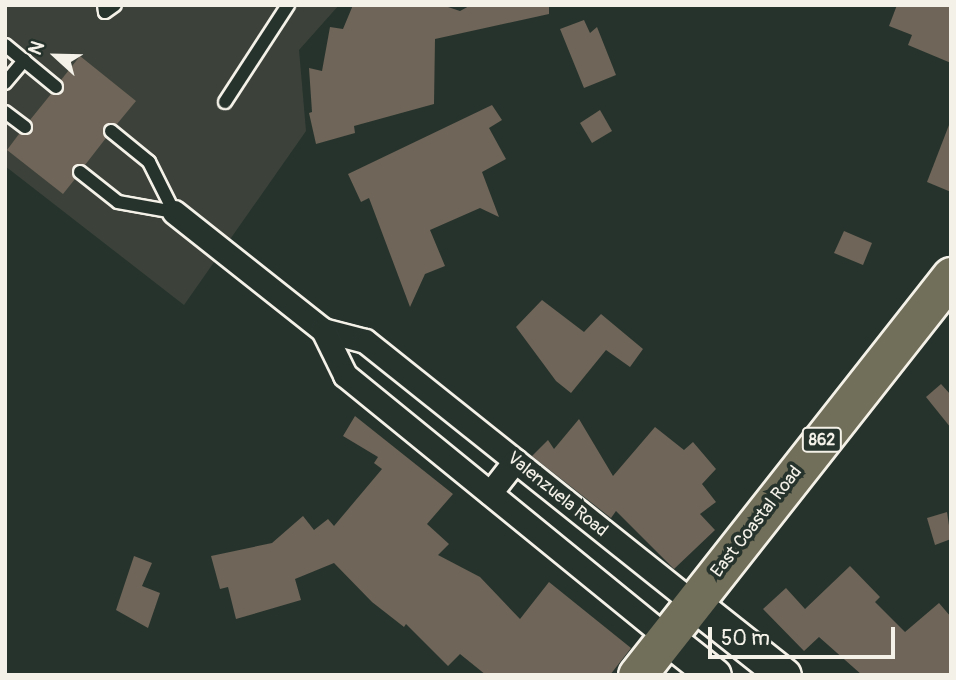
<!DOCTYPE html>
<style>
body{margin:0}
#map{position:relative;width:956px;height:680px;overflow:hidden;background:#26332d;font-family:Pangolin,sans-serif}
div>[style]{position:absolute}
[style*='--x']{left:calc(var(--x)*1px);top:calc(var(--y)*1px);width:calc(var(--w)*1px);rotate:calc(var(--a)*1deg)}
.built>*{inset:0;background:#3c423a}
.building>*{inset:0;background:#6f6558}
.roads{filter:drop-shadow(2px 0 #f4f1e8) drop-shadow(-2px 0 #f4f1e8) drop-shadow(0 2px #f4f1e8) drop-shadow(0 -2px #f4f1e8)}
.lane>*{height:12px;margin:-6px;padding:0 6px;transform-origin:6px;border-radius:6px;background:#26332d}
.street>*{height:23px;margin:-11.5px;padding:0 11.5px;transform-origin:11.5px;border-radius:11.5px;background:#26332d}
.secondary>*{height:33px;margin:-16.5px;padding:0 16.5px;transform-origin:16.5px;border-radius:16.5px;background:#26332d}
.primary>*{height:37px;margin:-18.5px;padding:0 18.5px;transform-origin:18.5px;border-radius:18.5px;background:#716e59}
span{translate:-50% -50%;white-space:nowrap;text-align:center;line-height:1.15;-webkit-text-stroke:7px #26332d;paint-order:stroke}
.shield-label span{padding:2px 5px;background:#26332d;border:2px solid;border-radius:5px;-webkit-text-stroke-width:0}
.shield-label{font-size:16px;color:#f4f1e8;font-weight:700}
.street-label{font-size:18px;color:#f4f1e8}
.frame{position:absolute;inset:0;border:7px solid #f4f1e8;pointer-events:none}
.north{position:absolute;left:21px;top:21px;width:70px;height:70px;-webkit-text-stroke:5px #26332d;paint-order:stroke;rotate:292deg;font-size:19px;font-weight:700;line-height:28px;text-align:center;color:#f4f1e8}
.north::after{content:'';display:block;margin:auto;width:24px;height:32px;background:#f4f1e8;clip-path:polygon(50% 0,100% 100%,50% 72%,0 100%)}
.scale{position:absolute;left:708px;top:627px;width:187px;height:32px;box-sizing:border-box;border:4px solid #f4f1e8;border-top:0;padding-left:9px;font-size:21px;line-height:24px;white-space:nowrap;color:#f4f1e8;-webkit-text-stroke:5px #26332d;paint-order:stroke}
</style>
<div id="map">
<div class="built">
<div style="clip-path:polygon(5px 5px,339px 5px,299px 50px,306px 131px,184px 305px,5px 166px)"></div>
</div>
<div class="building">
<div style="clip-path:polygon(353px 5px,442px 5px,460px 11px,471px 5px,549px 5px,549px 14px,435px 39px,434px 104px,354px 126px,355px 133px,316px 144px,309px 113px,312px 112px,309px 68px,322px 71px,330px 27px,343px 29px)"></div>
<div style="clip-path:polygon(897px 5px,951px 5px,951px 63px,908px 45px,912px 35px,889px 26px)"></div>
<div style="clip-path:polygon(584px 20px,590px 33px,597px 27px,616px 75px,584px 88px,560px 29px)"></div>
<div style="clip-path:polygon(80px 56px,136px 101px,117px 124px,104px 126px,106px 138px,85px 165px,73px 167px,75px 179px,63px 194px,7px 150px,19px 134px,32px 133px,30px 120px,51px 94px,63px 92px,61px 80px)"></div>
<div style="clip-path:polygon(492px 105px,502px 120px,489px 128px,506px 159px,482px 172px,499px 217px,480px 208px,430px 230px,445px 266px,425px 274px,410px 307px,369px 198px,361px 202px,348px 174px)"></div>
<div style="clip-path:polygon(600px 110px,612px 131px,592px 143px,580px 123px)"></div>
<div style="clip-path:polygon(949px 125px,951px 125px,951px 192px,927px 182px)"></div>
<div style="clip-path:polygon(844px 231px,872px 243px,863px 265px,834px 253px)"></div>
<div style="clip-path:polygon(542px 300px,584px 332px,601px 314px,643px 349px,630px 367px,606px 350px,571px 393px,556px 381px,516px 327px)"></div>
<div style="clip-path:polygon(941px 384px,951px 395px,951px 428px,926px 397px)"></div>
<div style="clip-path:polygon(355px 416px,453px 494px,427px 524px,449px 544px,438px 555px,480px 577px,520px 619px,549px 582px,631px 648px,610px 675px,486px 675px,460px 654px,448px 666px,406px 624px,404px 627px,372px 602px,334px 563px,295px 579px,301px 600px,236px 619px,228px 587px,220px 589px,211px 556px,272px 543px,303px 516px,314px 530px,328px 519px,334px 526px,382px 469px,374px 463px,378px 457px,343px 436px)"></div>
<div style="clip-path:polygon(579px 419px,613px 476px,655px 427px,684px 450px,693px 442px,716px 469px,702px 484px,716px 502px,700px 514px,715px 530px,674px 569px,616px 511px,611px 518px,532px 456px,548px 440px,554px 449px)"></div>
<div style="clip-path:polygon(947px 512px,951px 539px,935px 545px,927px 518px)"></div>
<div style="clip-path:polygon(134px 556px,152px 563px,142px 586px,160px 593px,148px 628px,116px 610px)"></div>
<div style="clip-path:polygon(850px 566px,880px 597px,875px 602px,905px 632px,939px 603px,951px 617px,951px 675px,862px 675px,819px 637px,804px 651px,763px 609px,786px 588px,805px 609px)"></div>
</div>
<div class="roads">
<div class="lane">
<div style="--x:104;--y:5;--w:7;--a:82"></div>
<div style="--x:105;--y:12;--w:12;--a:-35"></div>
<div style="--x:5;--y:45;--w:66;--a:39.5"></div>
<div style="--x:5;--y:83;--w:30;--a:-50"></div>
<div style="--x:225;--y:102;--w:116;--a:-57"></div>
<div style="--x:5;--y:112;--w:25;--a:37"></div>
<div style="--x:111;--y:131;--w:49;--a:39.2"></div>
<div style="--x:149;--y:162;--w:56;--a:63.4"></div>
<div style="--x:80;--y:172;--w:48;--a:38.3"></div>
<div style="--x:118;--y:202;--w:57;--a:10.1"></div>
</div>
<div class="street">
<div style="--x:174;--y:212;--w:190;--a:38.4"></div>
<div style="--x:323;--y:330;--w:43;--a:14.7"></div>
<div style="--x:365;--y:341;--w:420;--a:38.6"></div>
<div style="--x:323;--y:330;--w:50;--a:63.9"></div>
<div style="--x:345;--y:375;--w:414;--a:39.2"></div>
<div style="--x:490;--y:493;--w:41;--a:-52"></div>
</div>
<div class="secondary">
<div style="--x:693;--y:603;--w:116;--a:38.4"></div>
<div style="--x:666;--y:637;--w:61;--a:38.4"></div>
</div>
<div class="primary">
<div style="--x:637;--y:675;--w:508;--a:-51.8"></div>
</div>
</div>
<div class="shield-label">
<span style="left:822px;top:440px">862</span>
</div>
<div class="street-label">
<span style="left:557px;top:495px;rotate:39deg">Valenzuela Road</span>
<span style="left:757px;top:522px;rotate:-52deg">East Coastal Road</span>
</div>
<div class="frame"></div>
<div class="north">N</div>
<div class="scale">50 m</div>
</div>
